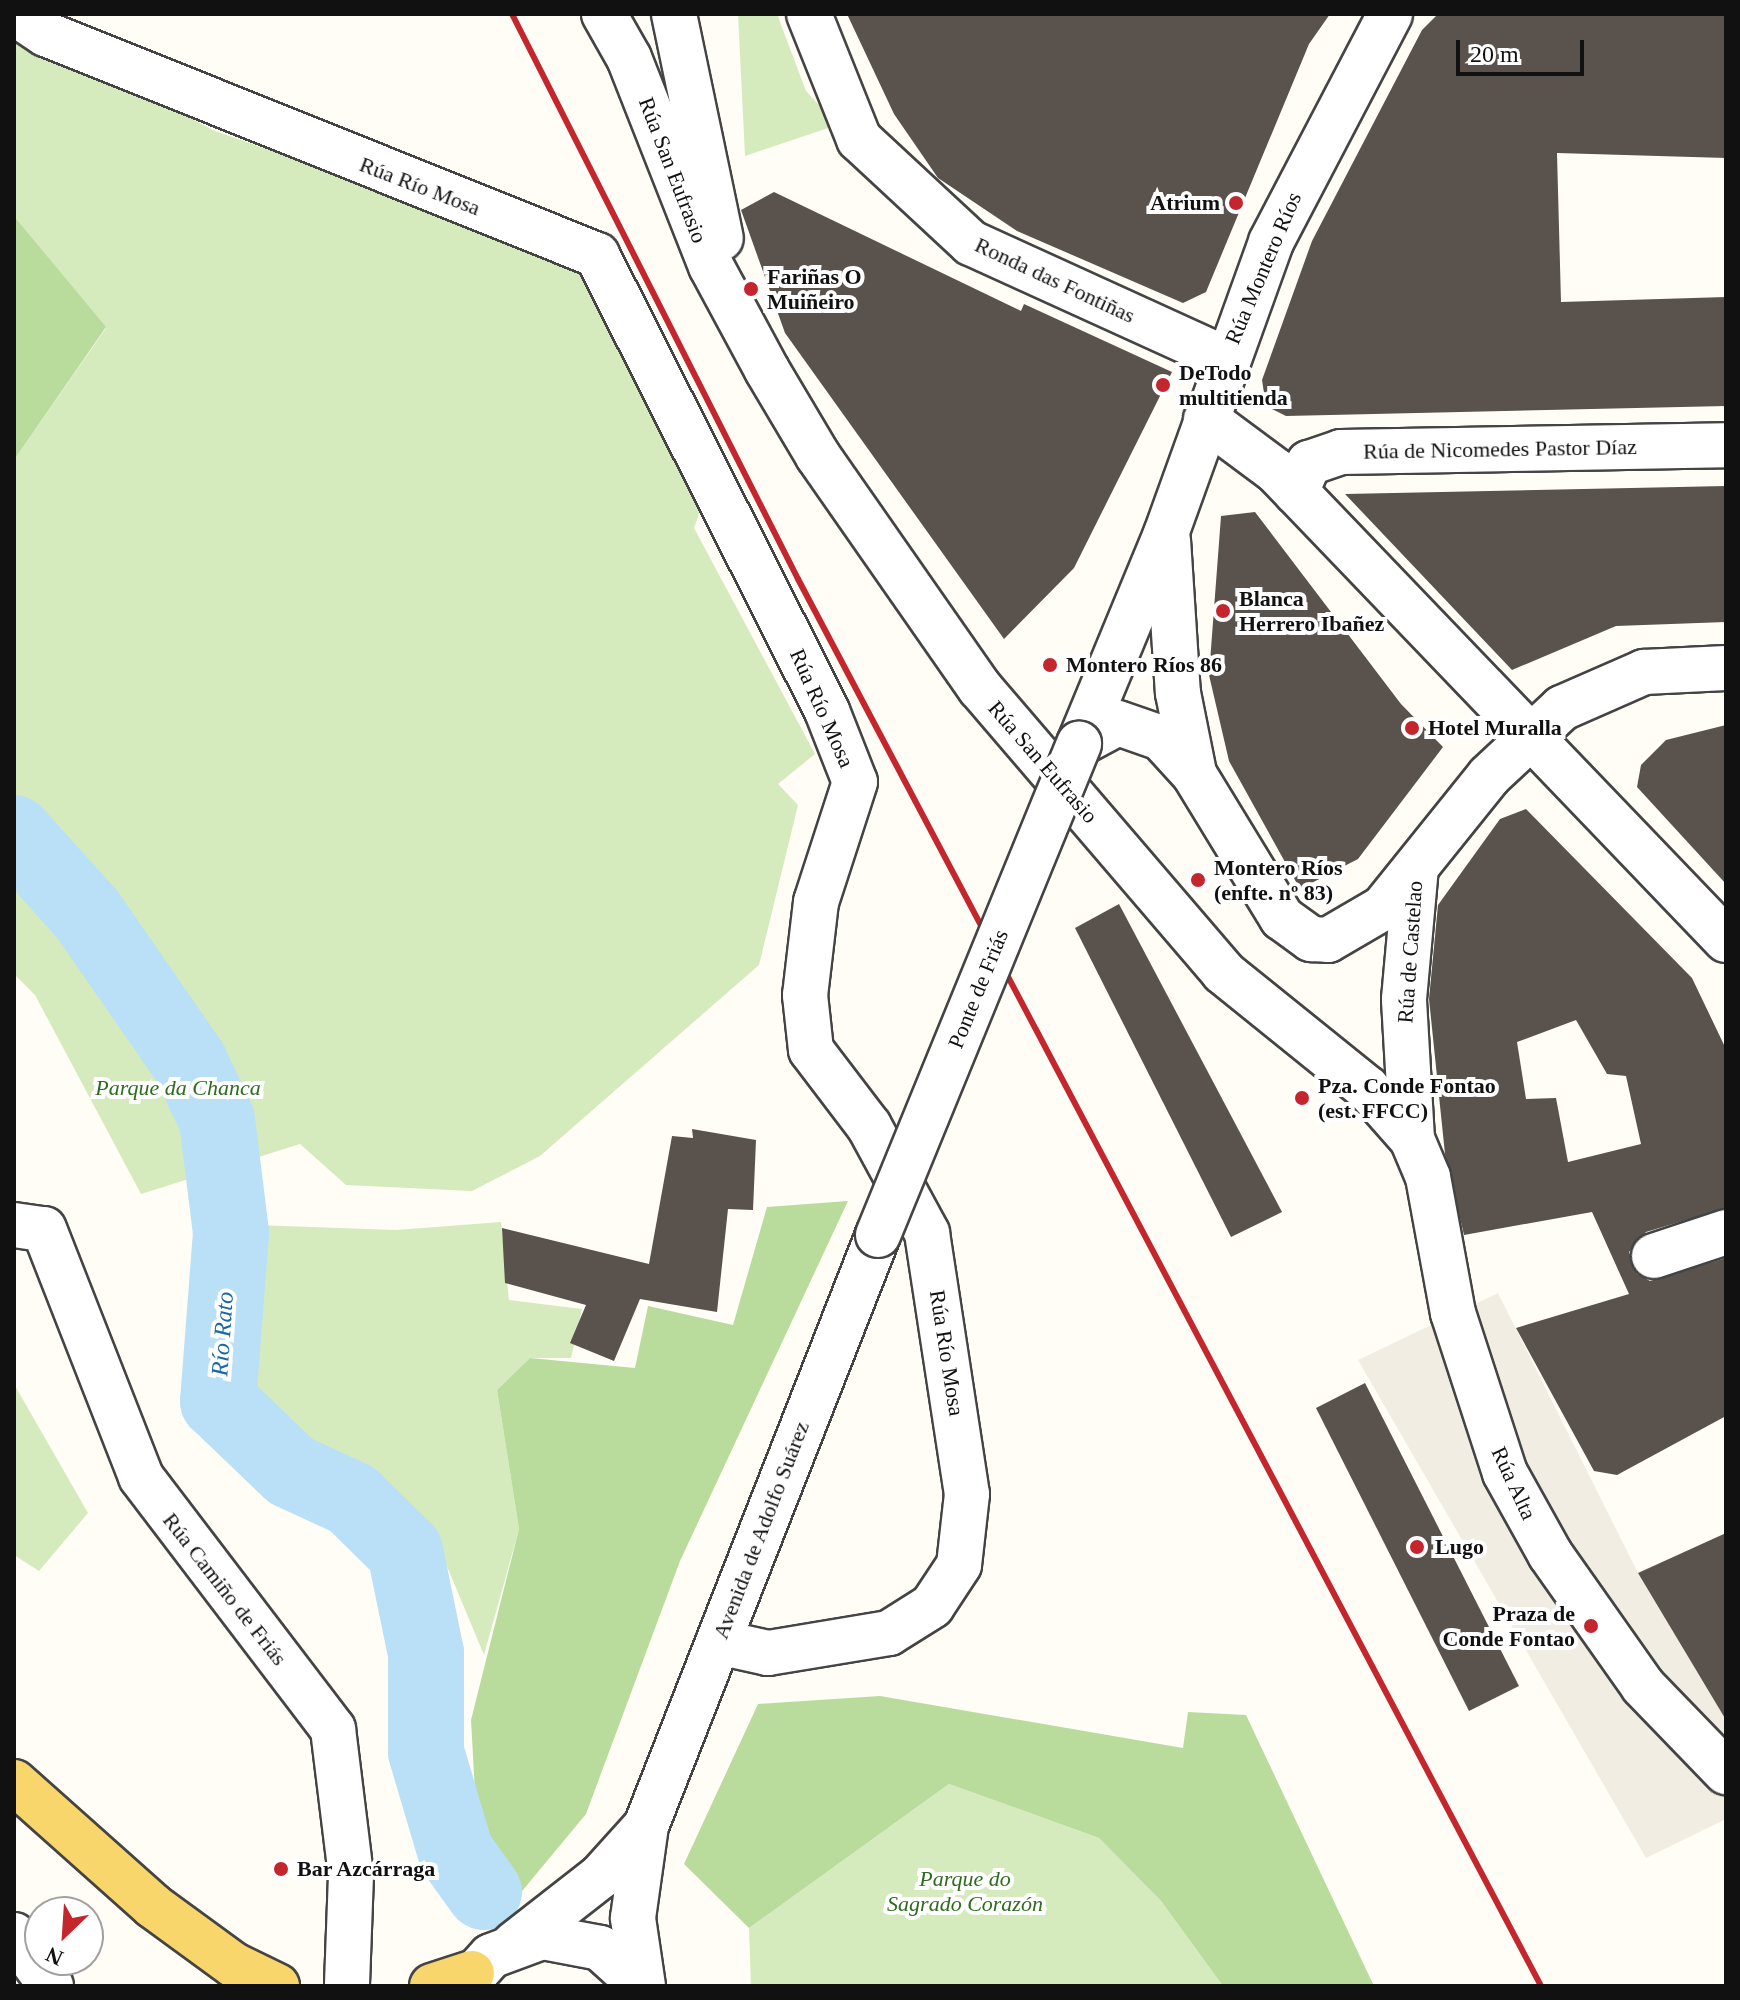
<!DOCTYPE html>
<meta charset="utf-8">
<style>
body{margin:0}
#map{position:relative;width:1740px;height:2000px;overflow:hidden;background:#fffdf5;font-family:"Times New Roman",serif}
div>[style]{position:absolute}
[style*='--x']{left:calc(var(--x)*1px);top:calc(var(--y)*1px);width:calc(var(--w)*1px);rotate:calc(var(--a)*1deg)}
.green>*{inset:0;background:#d5ebbd}
.forest>*{inset:0;background:#b9dc9c}
.plaza>*{inset:0;background:#f1ede2}
.river>*{height:76px;margin:-38px;padding:0 38px;transform-origin:38px;border-radius:38px;background:#b9e0f7}
.building>*{inset:0;background:#5a524d}
.roads{filter:drop-shadow(2px 0 #444) drop-shadow(-2px 0 #444) drop-shadow(0 2px #444) drop-shadow(0 -2px #444)}
.minor>*{height:44px;margin:-22px;padding:0 22px;transform-origin:22px;border-radius:22px;background:#fff}
.major>*{height:44px;margin:-22px;padding:0 22px;transform-origin:22px;border-radius:22px;background:#f9d66b}
.rail>*{height:6px;margin:-3px;padding:0 3px;transform-origin:3px;border-radius:3px;background:#c4262e}
.bridges{filter:drop-shadow(2px 0 #444) drop-shadow(-2px 0 #444) drop-shadow(0 2px #444) drop-shadow(0 -2px #444)}
.minor-bridge>*{height:44px;margin:-22px;padding:0 22px;transform-origin:22px;border-radius:22px;background:#fff}
.dots>*{width:22px;height:22px;translate:-50% -50%;box-sizing:border-box;border:4px solid #fff;border-radius:50%}
span{translate:-50% -50%;white-space:nowrap;text-align:center;line-height:1.15;-webkit-text-stroke:8px #fff;paint-order:stroke}
.street-label{font-size:22px;color:#111}
.poi-label{font-size:22px;color:#111;font-weight:700}
.right{translate:-100% -50%;text-align:right}
.left{translate:0 -50%;text-align:left}
.park-label{font-size:22px;color:#2f6b1f;font-style:italic}
.water-label{font-size:24px;color:#1768a6;font-style:italic}
.frame{position:absolute;inset:0;border:16px solid #111;pointer-events:none}
.north{position:absolute;left:24px;top:1896px;width:80px;height:80px;box-sizing:border-box;background:#fff;border:2px solid #a0a0a0;border-radius:50%;rotate:205deg;font-size:22px;font-weight:700;line-height:32px;text-align:center;color:#111}
.north::after{content:'';display:block;margin:auto;width:28px;height:36px;background:#c4262e;clip-path:polygon(50% 0,100% 100%,50% 72%,0 100%)}
.scale{position:absolute;left:1456px;top:40px;width:128px;height:36px;box-sizing:border-box;border:4px solid #111;border-top:0;padding-left:10px;font-size:24px;line-height:28px;white-space:nowrap;color:#111;-webkit-text-stroke:6px #fff;paint-order:stroke}
</style>
<div id="map">
<div class="green">
<div style="clip-path:polygon(738px 14px,777px 14px,806px 91px,837px 125px,745px 156px)"></div>
<div style="clip-path:polygon(14px 26px,215px 131px,581px 259px,706px 494px,694px 528px,815px 754px,778px 784px,798px 805px,759px 965px,540px 1156px,472px 1191px,346px 1185px,300px 1144px,141px 1194px,35px 995px,14px 974px,14px 460px,106px 328px,14px 216px)"></div>
<div style="clip-path:polygon(501px 1222px,509px 1300px,582px 1309px,571px 1358px,530px 1358px,497px 1390px,519px 1529px,484px 1655px,446px 1564px,267px 1437px,233px 1395px,255px 1225px,396px 1230px)"></div>
<div style="clip-path:polygon(14px 1384px,88px 1513px,39px 1571px,14px 1555px)"></div>
<div style="clip-path:polygon(949px 1784px,1099px 1838px,1161px 1901px,1223px 1986px,751px 1986px,749px 1928px)"></div>
</div>
<div class="forest">
<div style="clip-path:polygon(14px 216px,106px 327px,14px 460px)"></div>
<div style="clip-path:polygon(848px 1201px,680px 1561px,586px 1814px,513px 1902px,479px 1864px,471px 1720px,519px 1529px,497px 1390px,530px 1358px,635px 1368px,648px 1306px,733px 1325px,767px 1207px)"></div>
<div style="clip-path:polygon(880px 1696px,1183px 1748px,1188px 1712px,1246px 1715px,1374px 1986px,1223px 1986px,1161px 1901px,1099px 1838px,949px 1784px,749px 1928px,684px 1864px,758px 1704px)"></div>
</div>
<div class="plaza">
<div style="clip-path:polygon(1498px 1293px,1638px 1573px,1702px 1679px,1726px 1704px,1726px 1819px,1646px 1858px,1358px 1360px)"></div>
</div>
<div class="river">
<div style="--x:14;--y:833;--w:109;--a:48"></div>
<div style="--x:87;--y:914;--w:181;--a:55.3"></div>
<div style="--x:190;--y:1063;--w:63;--a:64.7"></div>
<div style="--x:217;--y:1120;--w:114;--a:82.9"></div>
<div style="--x:231;--y:1233;--w:169;--a:94.4"></div>
<div style="--x:218;--y:1401;--w:101;--a:43.8"></div>
<div style="--x:291;--y:1471;--w:67;--a:24.7"></div>
<div style="--x:352;--y:1499;--w:74;--a:44.5"></div>
<div style="--x:405;--y:1551;--w:104;--a:78.4"></div>
<div style="--x:426;--y:1653;--w:99;--a:90"></div>
<div style="--x:426;--y:1752;--w:105;--a:73.5"></div>
<div style="--x:456;--y:1853;--w:48;--a:54.3"></div>
</div>
<div class="building">
<div style="clip-path:polygon(847px 14px,1330px 14px,1309px 44px,1206px 292px,1183px 303px,1017px 231px,938px 178px,894px 114px)"></div>
<div style="clip-path:polygon(1438px 14px,1726px 14px,1726px 158px,1557px 153px,1561px 302px,1726px 297px,1726px 406px,1286px 416px,1266px 406px,1262px 380px,1312px 241px,1422px 30px)"></div>
<div style="clip-path:polygon(774px 192px,1021px 311px,1024px 304px,1172px 372px,1074px 568px,1004px 639px,785px 333px,741px 210px)"></div>
<div style="clip-path:polygon(1726px 486px,1726px 622px,1616px 626px,1512px 670px,1345px 494px)"></div>
<div style="clip-path:polygon(1255px 512px,1401px 704px,1443px 747px,1358px 859px,1300px 889px,1229px 761px,1209px 675px,1221px 516px)"></div>
<div style="clip-path:polygon(1726px 725px,1726px 884px,1637px 787px,1641px 765px,1666px 740px)"></div>
<div style="clip-path:polygon(evenodd,1526px 809px,1692px 978px,1726px 1049px,1726px 1208px,1646px 1232px,1629px 1252px,1637px 1274px,1650px 1281px,1726px 1258px,1726px 1416px,1617px 1475px,1594px 1471px,1516px 1328px,1629px 1294px,1592px 1212px,1464px 1235px,1445px 1154px,1429px 999px,1438px 905px,1500px 819px,1526px 809px,1576px 1020px,1607px 1074px,1626px 1076px,1641px 1144px,1568px 1162px,1556px 1098px,1526px 1099px,1517px 1042px,1576px 1020px)"></div>
<div style="clip-path:polygon(1119px 904px,1282px 1212px,1231px 1237px,1075px 928px)"></div>
<div style="clip-path:polygon(692px 1129px,756px 1140px,753px 1210px,728px 1209px,717px 1312px,640px 1299px,614px 1361px,570px 1343px,586px 1305px,505px 1283px,502px 1228px,649px 1264px,672px 1136px,693px 1138px)"></div>
<div style="clip-path:polygon(1365px 1383px,1519px 1686px,1469px 1711px,1316px 1408px)"></div>
<div style="clip-path:polygon(1726px 1533px,1726px 1720px,1638px 1573px)"></div>
</div>
<div class="roads">
<div class="minor">
<div style="--x:16;--y:14;--w:36;--a:34"></div>
<div style="--x:46;--y:34;--w:594;--a:21.86"></div>
<div style="--x:597;--y:255;--w:511;--a:63.23"></div>
<div style="--x:827;--y:711;--w:76;--a:68.5"></div>
<div style="--x:855;--y:782;--w:126;--a:108"></div>
<div style="--x:816;--y:902;--w:94;--a:96.7"></div>
<div style="--x:805;--y:995;--w:55;--a:83.8"></div>
<div style="--x:811;--y:1050;--w:96;--a:52.7"></div>
<div style="--x:869;--y:1126;--w:122;--a:61.5"></div>
<div style="--x:927;--y:1233;--w:264;--a:81.3"></div>
<div style="--x:967;--y:1494;--w:71;--a:96.4"></div>
<div style="--x:959;--y:1565;--w:49;--a:123.4"></div>
<div style="--x:932;--y:1606;--w:51;--a:147.9"></div>
<div style="--x:889;--y:1633;--w:123;--a:170.6"></div>
<div style="--x:768;--y:1653;--w:51;--a:-167.6"></div>
<div style="--x:604;--y:14;--w:51;--a:60.4"></div>
<div style="--x:629;--y:58;--w:224;--a:68.5"></div>
<div style="--x:711;--y:266;--w:118;--a:61.7"></div>
<div style="--x:767;--y:370;--w:100;--a:59.3"></div>
<div style="--x:818;--y:456;--w:283;--a:55.1"></div>
<div style="--x:980;--y:688;--w:374;--a:49.4"></div>
<div style="--x:1223;--y:972;--w:185;--a:38.9"></div>
<div style="--x:1367;--y:1088;--w:68;--a:48.6"></div>
<div style="--x:1412;--y:1139;--w:41;--a:67.2"></div>
<div style="--x:1428;--y:1177;--w:138;--a:79.6"></div>
<div style="--x:1453;--y:1313;--w:168;--a:72"></div>
<div style="--x:1505;--y:1473;--w:93;--a:60.9"></div>
<div style="--x:1550;--y:1554;--w:161;--a:54.8"></div>
<div style="--x:1643;--y:1686;--w:120;--a:46"></div>
<div style="--x:674;--y:14;--w:229;--a:78.2"></div>
<div style="--x:809;--y:14;--w:135;--a:68.2"></div>
<div style="--x:859;--y:139;--w:153;--a:42.9"></div>
<div style="--x:971;--y:243;--w:279;--a:24.5"></div>
<div style="--x:1206;--y:419;--w:87;--a:36.6"></div>
<div style="--x:1276;--y:471;--w:650;--a:46.18"></div>
<div style="--x:1296;--y:492;--w:32;--a:-66"></div>
<div style="--x:1309;--y:463;--w:34;--a:-19"></div>
<div style="--x:1341;--y:452;--w:385;--a:-1"></div>
<div style="--x:1168;--y:540;--w:153;--a:86.3"></div>
<div style="--x:1178;--y:693;--w:82;--a:78.7"></div>
<div style="--x:1079;--y:744;--w:44;--a:-28.3"></div>
<div style="--x:1118;--y:723;--w:46;--a:19.2"></div>
<div style="--x:1161;--y:738;--w:49;--a:47.5"></div>
<div style="--x:1194;--y:774;--w:169;--a:58.6"></div>
<div style="--x:1282;--y:918;--w:36;--a:36"></div>
<div style="--x:1311;--y:939;--w:17;--a:3"></div>
<div style="--x:1328;--y:940;--w:64;--a:-30.2"></div>
<div style="--x:1383;--y:908;--w:169;--a:-51.2"></div>
<div style="--x:1489;--y:776;--w:100;--a:-43"></div>
<div style="--x:1562;--y:708;--w:90;--a:-23.7"></div>
<div style="--x:1644;--y:672;--w:82;--a:-2.8"></div>
<div style="--x:1079;--y:744;--w:227;--a:-67.5"></div>
<div style="--x:1166;--y:534;--w:310;--a:-70.2"></div>
<div style="--x:1271;--y:242;--w:257;--a:-62.4"></div>
<div style="--x:1412;--y:1139;--w:140;--a:-93.3"></div>
<div style="--x:1404;--y:999;--w:132;--a:-84.8"></div>
<div style="--x:14;--y:1225;--w:30;--a:8"></div>
<div style="--x:44;--y:1229;--w:266;--a:68.6"></div>
<div style="--x:141;--y:1477;--w:317;--a:52.7"></div>
<div style="--x:333;--y:1729;--w:147;--a:83"></div>
<div style="--x:351;--y:1875;--w:111;--a:92.1"></div>
<div style="--x:1654;--y:1256;--w:76;--a:-18.4"></div>
<div style="--x:14;--y:1935;--w:63;--a:54"></div>
<div style="--x:514;--y:1944;--w:110;--a:-38"></div>
<div style="--x:601;--y:1876;--w:67;--a:-48"></div>
<div style="--x:464;--y:1986;--w:40;--a:-48"></div>
<div style="--x:491;--y:1956;--w:54;--a:-20.4"></div>
<div style="--x:542;--y:1937;--w:59;--a:10.7"></div>
<div style="--x:600;--y:1948;--w:57;--a:42.1"></div>
<div style="--x:643;--y:1986;--w:69;--a:-98.4"></div>
<div style="--x:633;--y:1918;--w:93;--a:-82"></div>
<div style="--x:646;--y:1826;--w:635;--a:-68.57"></div>
</div>
<div class="major">
<div style="--x:14;--y:1782;--w:186;--a:41.7"></div>
<div style="--x:153;--y:1906;--w:100;--a:36.1"></div>
<div style="--x:234;--y:1965;--w:48;--a:26"></div>
<div style="--x:432;--y:1986;--w:42;--a:-18"></div>
</div>
</div>
<div class="rail">
<div style="--x:512;--y:14;--w:633;--a:63.15"></div>
<div style="--x:798;--y:579;--w:1591;--a:62.16"></div>
</div>
<div class="bridges">
<div class="minor-bridge">
<div style="--x:878;--y:1235;--w:531;--a:-67.74"></div>
</div>
</div>
<div class="dots">
<div style="left:1236px;top:203px;background:#c4262e"></div>
<div style="left:751px;top:289px;background:#c4262e"></div>
<div style="left:1163px;top:385px;background:#c4262e"></div>
<div style="left:1223px;top:611px;background:#c4262e"></div>
<div style="left:1050px;top:665px;background:#c4262e"></div>
<div style="left:1412px;top:728px;background:#c4262e"></div>
<div style="left:1198px;top:880px;background:#c4262e"></div>
<div style="left:1302px;top:1098px;background:#c4262e"></div>
<div style="left:1417px;top:1547px;background:#c4262e"></div>
<div style="left:1591px;top:1626px;background:#c4262e"></div>
<div style="left:281px;top:1869px;background:#c4262e"></div>
</div>
<div class="street-label">
<span style="left:673px;top:170px;rotate:69deg">Rúa San Eufrasio</span>
<span style="left:420px;top:186px;rotate:21deg">Rúa Río Mosa</span>
<span style="left:1263px;top:268px;rotate:-67deg">Rúa Montero Ríos</span>
<span style="left:1055px;top:280px;rotate:25deg">Ronda das Fontiñas</span>
<span style="left:1500px;top:449px;rotate:-1deg">Rúa de Nicomedes Pastor Díaz</span>
<span style="left:822px;top:708px;rotate:66deg">Rúa Río Mosa</span>
<span style="left:1043px;top:762px;rotate:49deg">Rúa San Eufrasio</span>
<span style="left:1410px;top:952px;rotate:-86deg">Rúa de Castelao</span>
<span style="left:978px;top:989px;rotate:-68deg">Ponte de Friás</span>
<span style="left:947px;top:1353px;rotate:81deg">Rúa Río Mosa</span>
<span style="left:1514px;top:1483px;rotate:65deg">Rúa Alta</span>
<span style="left:761px;top:1530px;rotate:-69deg">Avenida de Adolfo Suárez</span>
<span style="left:225px;top:1589px;rotate:52deg">Rúa Camiño de Friás</span>
</div>
<div class="poi-label">
<span class="right" style="left:1220px;top:203px">Atrium</span>
<span class="left" style="left:767px;top:289px">Fariñas O<br>Muiñeiro</span>
<span class="left" style="left:1179px;top:385px">DeTodo<br>multitienda</span>
<span class="left" style="left:1239px;top:611px">Blanca<br>Herrero Ibañez</span>
<span class="left" style="left:1066px;top:665px">Montero Ríos 86</span>
<span class="left" style="left:1428px;top:728px">Hotel Muralla</span>
<span class="left" style="left:1214px;top:880px">Montero Ríos<br>(enfte. nº 83)</span>
<span class="left" style="left:1318px;top:1098px">Pza. Conde Fontao<br>(est. FFCC)</span>
<span class="left" style="left:1435px;top:1547px">Lugo</span>
<span class="right" style="left:1575px;top:1626px">Praza de<br>Conde Fontao</span>
<span class="left" style="left:297px;top:1869px">Bar Azcárraga</span>
</div>
<div class="park-label">
<span style="left:178px;top:1088px">Parque da Chanca</span>
<span style="left:965px;top:1891px">Parque do<br>Sagrado Corazón</span>
</div>
<div class="water-label">
<span style="left:223px;top:1334px;rotate:-86deg">Río Rato</span>
</div>
<div class="frame"></div>
<div class="north">N</div>
<div class="scale">20 m</div>
</div>
